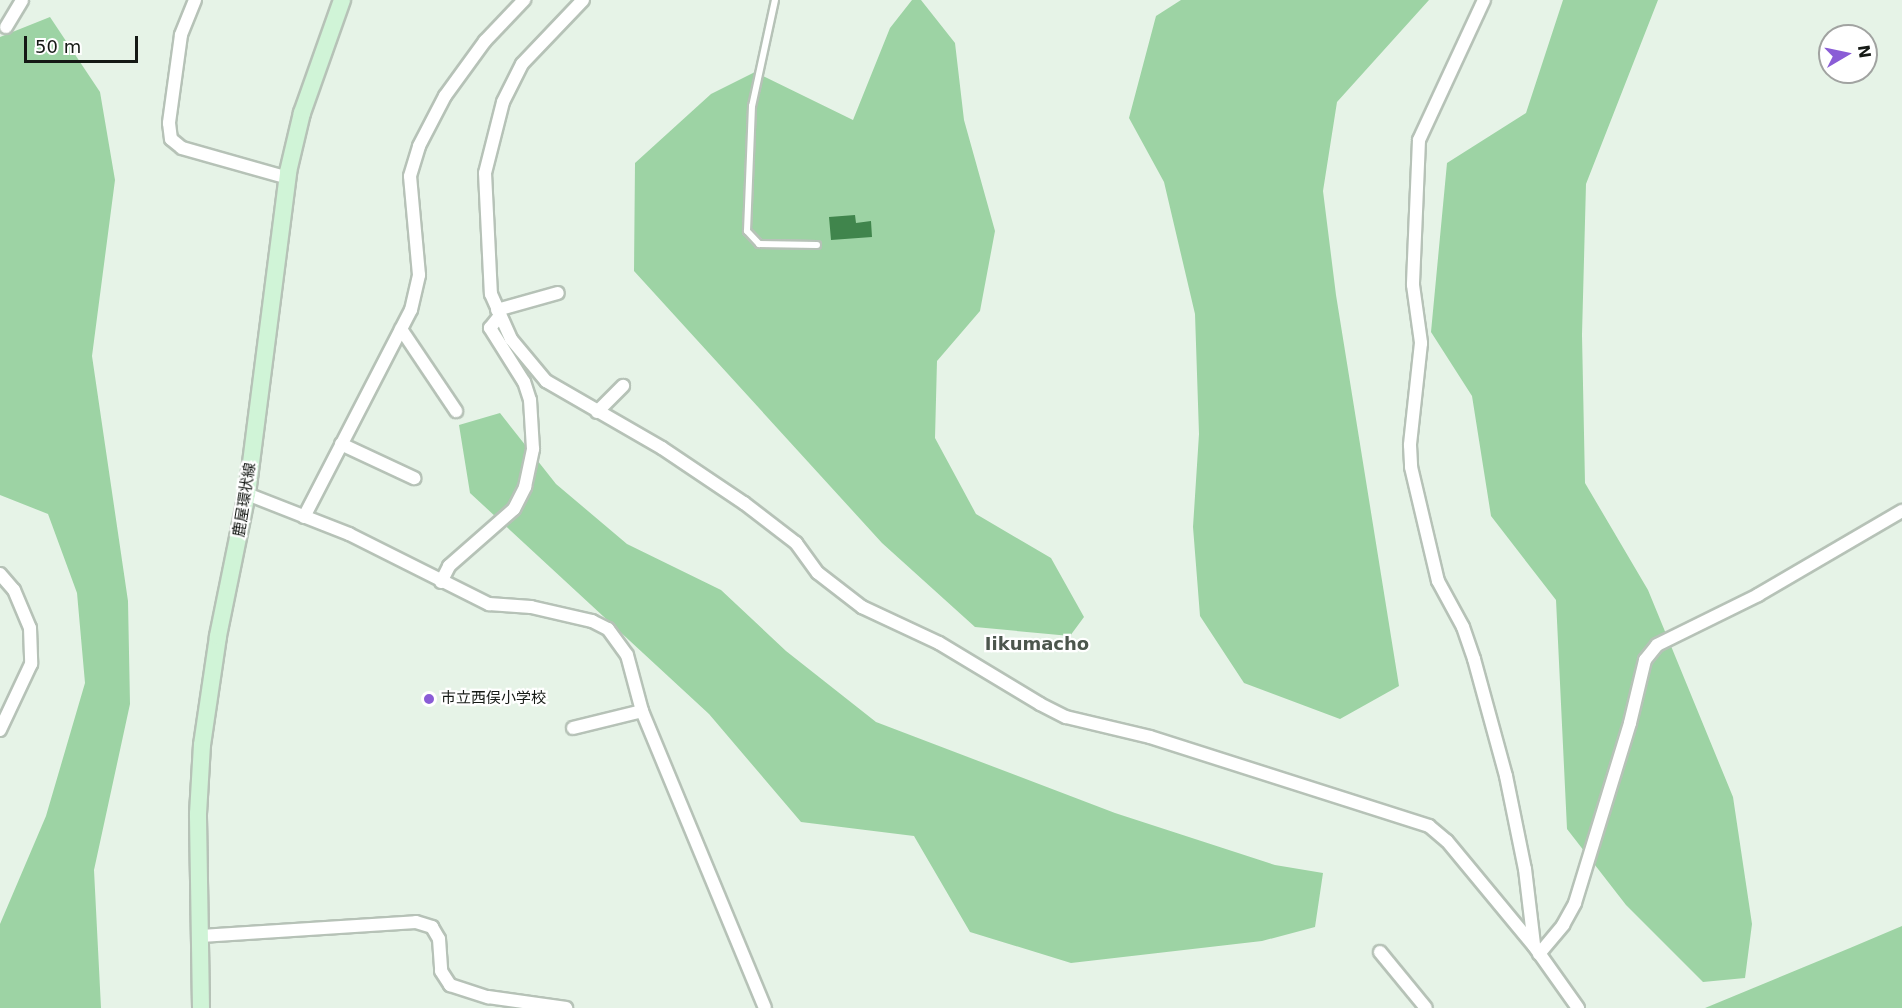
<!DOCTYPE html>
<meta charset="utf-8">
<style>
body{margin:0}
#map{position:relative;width:1902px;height:1008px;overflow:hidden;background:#e6f3e7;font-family:"DejaVu Sans","Noto Sans JP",sans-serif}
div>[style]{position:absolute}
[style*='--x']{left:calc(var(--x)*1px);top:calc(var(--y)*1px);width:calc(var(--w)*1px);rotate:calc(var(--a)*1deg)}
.green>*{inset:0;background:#9dd3a4}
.building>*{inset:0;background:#40854c}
.roads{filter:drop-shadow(2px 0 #b6c2b7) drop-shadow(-2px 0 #b6c2b7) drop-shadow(0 2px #b6c2b7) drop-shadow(0 -2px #b6c2b7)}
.service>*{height:6px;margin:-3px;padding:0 3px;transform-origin:3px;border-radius:3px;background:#fff}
.minor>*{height:12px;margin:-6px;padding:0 6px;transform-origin:6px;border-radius:6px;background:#fff}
.secondary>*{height:16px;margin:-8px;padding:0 8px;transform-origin:8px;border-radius:8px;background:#d0f4d7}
.dots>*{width:16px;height:16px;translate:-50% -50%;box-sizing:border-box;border:3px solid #fff;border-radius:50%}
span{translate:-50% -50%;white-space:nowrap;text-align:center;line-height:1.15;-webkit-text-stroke:4.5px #fff;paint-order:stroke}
.street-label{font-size:15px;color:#151915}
.poi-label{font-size:15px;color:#151915}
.left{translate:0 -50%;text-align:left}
.quarter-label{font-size:18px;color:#4c564d;font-weight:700}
.north{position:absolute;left:1818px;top:24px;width:60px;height:60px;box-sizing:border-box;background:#fff;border:2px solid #a1a3a1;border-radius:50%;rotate:81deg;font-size:16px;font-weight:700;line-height:24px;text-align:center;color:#151915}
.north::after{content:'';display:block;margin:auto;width:21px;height:27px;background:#8a5cd6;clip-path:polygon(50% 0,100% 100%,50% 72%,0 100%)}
.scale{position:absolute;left:24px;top:36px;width:114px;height:27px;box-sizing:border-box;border:3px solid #151915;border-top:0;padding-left:8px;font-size:18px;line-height:21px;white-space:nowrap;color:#151915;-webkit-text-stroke:4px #fff;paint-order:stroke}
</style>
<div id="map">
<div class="green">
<div style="clip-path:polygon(912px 0,921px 0,955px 43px,964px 120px,995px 231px,980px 311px,937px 361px,935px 438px,976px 514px,1051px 558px,1084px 617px,1070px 636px,975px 627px,882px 543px,634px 271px,635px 163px,711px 94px,755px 72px,853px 120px,890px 28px)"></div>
<div style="clip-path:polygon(1181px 0,1429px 0,1337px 102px,1323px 191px,1336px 295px,1399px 686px,1340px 719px,1244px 683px,1200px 616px,1193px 527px,1199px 434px,1195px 314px,1164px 182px,1129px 118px,1156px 16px)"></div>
<div style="clip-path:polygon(1563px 0,1658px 0,1586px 184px,1582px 335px,1585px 483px,1648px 590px,1733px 797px,1752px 924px,1745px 978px,1703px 982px,1626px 905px,1567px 829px,1556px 600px,1491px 516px,1472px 396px,1431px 332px,1447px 163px,1526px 113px)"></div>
<div style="clip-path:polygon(50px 17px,100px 92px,115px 180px,92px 356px,128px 601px,130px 704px,94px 870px,101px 1008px,0 1008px,0 924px,46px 816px,85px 683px,77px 593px,48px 514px,0 495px,0 37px)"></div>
<div style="clip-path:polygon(500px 413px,556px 484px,627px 544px,721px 590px,786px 651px,876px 722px,1115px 813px,1275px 865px,1323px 873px,1315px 927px,1262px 941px,1071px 963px,970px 932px,914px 836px,801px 822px,709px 714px,470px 493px,459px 425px)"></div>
<div style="clip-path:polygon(1902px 926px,1902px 1008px,1705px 1008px,1850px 948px)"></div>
</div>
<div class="building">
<div style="clip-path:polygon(855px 215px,856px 223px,871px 221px,872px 237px,831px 240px,829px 217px)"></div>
</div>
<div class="roads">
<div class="service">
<div style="--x:775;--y:0;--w:108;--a:102.2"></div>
<div style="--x:752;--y:106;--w:125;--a:92.3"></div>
<div style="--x:747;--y:231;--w:18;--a:47"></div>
<div style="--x:759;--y:244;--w:58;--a:1"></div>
</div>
<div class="minor">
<div style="--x:195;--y:0;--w:38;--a:112"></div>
<div style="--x:181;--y:35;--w:89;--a:97.8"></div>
<div style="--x:169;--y:123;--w:16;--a:83"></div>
<div style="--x:171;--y:139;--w:14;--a:39"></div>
<div style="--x:182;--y:148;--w:110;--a:15.8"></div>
<div style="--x:583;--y:0;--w:88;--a:133.6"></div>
<div style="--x:522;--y:64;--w:42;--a:116.6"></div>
<div style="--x:503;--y:102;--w:73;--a:104.2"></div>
<div style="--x:485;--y:173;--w:121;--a:87.2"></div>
<div style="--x:491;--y:294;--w:49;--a:66"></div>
<div style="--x:511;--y:339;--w:55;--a:50.2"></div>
<div style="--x:546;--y:381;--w:134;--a:30"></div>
<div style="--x:662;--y:448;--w:99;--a:33.9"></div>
<div style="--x:744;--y:503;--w:66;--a:37.6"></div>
<div style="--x:796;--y:543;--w:37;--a:54"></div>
<div style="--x:818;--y:573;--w:56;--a:37.7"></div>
<div style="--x:862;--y:607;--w:85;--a:25.1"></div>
<div style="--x:939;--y:643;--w:118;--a:31.1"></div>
<div style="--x:1040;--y:704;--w:29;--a:27"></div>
<div style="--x:1066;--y:717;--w:86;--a:13.4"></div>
<div style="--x:1150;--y:737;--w:293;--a:17.7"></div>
<div style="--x:1429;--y:826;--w:23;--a:40"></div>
<div style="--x:1447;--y:841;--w:136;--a:50.4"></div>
<div style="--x:1534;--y:946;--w:76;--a:54.6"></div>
<div style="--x:1484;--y:0;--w:154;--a:114.9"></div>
<div style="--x:1419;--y:140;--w:145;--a:92.4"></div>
<div style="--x:1413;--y:285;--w:59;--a:82.1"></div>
<div style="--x:1421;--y:343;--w:103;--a:96.2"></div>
<div style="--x:1410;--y:445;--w:22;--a:87"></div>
<div style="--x:1411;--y:467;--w:117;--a:76.7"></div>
<div style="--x:1438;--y:581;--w:52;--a:61.5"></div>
<div style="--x:1463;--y:627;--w:34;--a:71"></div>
<div style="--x:1474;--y:659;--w:121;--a:74.7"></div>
<div style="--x:1506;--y:776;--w:95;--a:78.5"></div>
<div style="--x:1525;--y:869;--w:77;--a:83.2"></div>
<div style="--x:6;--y:27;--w:31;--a:-59"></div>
<div style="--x:497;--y:310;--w:63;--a:-15.6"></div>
<div style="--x:401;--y:329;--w:99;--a:56.1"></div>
<div style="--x:597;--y:412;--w:37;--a:-45"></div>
<div style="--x:341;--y:444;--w:81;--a:25"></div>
<div style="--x:247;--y:494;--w:110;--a:21.4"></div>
<div style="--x:349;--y:534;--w:157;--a:26.6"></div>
<div style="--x:489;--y:604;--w:42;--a:4.1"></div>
<div style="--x:531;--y:607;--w:63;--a:12.9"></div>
<div style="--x:592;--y:621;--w:18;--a:27"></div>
<div style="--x:608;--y:629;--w:32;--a:54"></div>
<div style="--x:627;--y:655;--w:58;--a:75"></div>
<div style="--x:642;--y:711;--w:321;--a:67.5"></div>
<div style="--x:304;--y:517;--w:233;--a:-62.7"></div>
<div style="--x:411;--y:310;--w:36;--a:-77"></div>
<div style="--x:419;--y:275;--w:99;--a:-95.2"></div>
<div style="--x:410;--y:176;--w:31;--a:-73"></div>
<div style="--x:419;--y:146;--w:56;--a:-62.5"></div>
<div style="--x:445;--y:96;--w:68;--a:-54"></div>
<div style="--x:485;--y:41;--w:57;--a:-46.4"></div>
<div style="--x:0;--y:574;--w:21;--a:49"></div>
<div style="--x:14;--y:590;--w:41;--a:67.2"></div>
<div style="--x:30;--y:628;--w:36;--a:88"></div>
<div style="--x:31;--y:664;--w:73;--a:115.2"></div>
<div style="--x:441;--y:582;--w:18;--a:-63"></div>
<div style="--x:449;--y:566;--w:86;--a:-41.2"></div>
<div style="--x:514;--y:509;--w:25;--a:-63"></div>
<div style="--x:525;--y:487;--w:39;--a:-78"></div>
<div style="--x:533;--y:449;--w:49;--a:-93.5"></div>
<div style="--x:530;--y:400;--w:19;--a:-108"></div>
<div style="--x:524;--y:382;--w:64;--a:-122.2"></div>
<div style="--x:490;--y:328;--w:14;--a:-51"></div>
<div style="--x:573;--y:728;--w:71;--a:-13.8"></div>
<div style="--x:201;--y:936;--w:215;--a:-3.7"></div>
<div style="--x:416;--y:922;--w:17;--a:17"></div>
<div style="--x:432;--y:927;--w:14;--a:60"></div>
<div style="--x:439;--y:939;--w:32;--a:86"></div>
<div style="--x:441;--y:971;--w:17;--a:57"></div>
<div style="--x:450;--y:985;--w:40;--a:18"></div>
<div style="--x:488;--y:997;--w:79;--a:8"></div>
<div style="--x:1380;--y:952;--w:72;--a:50.6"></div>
<div style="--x:1539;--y:954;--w:38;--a:-50"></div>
<div style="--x:1563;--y:925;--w:25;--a:-61"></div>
<div style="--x:1575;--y:903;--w:188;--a:-73"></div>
<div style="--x:1630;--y:723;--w:65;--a:-76.6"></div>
<div style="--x:1645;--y:660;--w:19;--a:-51"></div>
<div style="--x:1657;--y:645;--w:113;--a:-26.3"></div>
<div style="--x:1758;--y:595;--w:167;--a:-30.3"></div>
</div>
<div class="secondary">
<div style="--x:201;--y:1008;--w:194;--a:-90.9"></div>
<div style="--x:198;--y:814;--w:69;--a:-86.7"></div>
<div style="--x:202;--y:745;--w:110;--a:-81.6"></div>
<div style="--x:218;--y:636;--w:145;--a:-78.5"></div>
<div style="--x:247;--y:494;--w:325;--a:-82.7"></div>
<div style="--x:288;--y:172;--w:61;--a:-76.7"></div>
<div style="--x:302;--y:113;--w:120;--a:-70.5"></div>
</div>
</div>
<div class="dots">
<div style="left:429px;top:699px;background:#8a5cd6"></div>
</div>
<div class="street-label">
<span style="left:245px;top:500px;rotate:-81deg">鹿屋環状線</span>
</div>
<div class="poi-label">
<span class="left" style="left:441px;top:699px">市立西俣小学校</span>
</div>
<div class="quarter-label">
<span style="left:1037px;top:644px">Iikumacho</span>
</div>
<div class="north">N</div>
<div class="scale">50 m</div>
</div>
